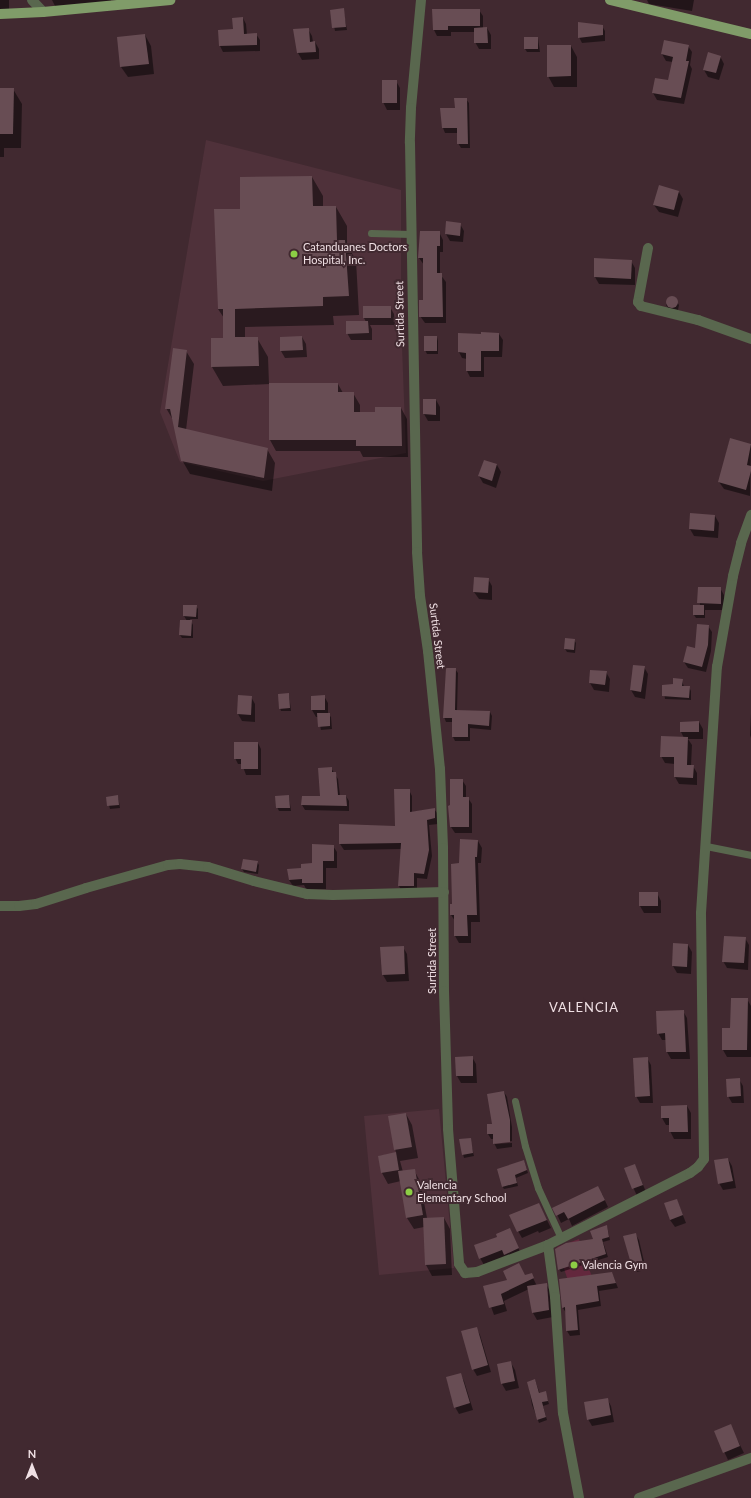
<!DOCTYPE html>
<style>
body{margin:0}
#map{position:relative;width:751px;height:1498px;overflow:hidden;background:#412930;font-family:Lato,sans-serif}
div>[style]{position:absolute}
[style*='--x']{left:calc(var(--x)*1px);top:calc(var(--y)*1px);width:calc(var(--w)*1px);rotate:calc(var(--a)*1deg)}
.built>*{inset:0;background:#4f313a}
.green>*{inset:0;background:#63283d}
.shadow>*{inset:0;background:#0007}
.building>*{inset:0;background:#684d54}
.round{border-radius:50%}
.service>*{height:7px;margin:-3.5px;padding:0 3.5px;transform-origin:3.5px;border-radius:3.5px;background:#59674e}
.minor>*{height:10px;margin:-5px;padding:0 5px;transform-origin:5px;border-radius:5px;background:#59674e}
.tertiary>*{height:10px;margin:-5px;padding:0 5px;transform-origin:5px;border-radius:5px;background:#59674e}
.primary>*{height:10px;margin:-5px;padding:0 5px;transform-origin:5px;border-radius:5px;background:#809c69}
.dots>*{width:11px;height:11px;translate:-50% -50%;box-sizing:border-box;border:2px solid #412930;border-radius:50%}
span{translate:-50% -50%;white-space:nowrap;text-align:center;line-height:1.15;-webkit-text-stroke:4px #412930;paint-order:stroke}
.poi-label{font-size:11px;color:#f0e0e4}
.left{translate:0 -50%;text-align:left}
.street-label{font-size:11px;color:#f0e0e4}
.quarter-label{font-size:13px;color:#f0e0e4;letter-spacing:1px}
.north{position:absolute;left:12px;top:1446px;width:40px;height:40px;-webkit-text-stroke:3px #412930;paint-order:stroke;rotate:0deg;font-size:11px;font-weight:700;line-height:16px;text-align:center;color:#f0e0e4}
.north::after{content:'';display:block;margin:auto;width:14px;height:18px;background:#f0e0e4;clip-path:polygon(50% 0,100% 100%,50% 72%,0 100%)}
</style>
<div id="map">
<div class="built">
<div style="clip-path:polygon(206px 140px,401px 190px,401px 319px,406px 453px,263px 481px,180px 462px,160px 412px)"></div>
<div style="clip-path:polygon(439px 1109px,454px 1268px,379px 1275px,364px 1116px)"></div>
</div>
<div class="green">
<div style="clip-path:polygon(579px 1239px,593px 1280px,570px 1287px,557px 1247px)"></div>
</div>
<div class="shadow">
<div style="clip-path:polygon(0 0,9px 0,9px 12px,0 12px)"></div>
<div style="clip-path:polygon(52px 0,111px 0,111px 4px,55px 6px)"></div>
<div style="clip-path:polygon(647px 0,694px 0,692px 11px,649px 4px)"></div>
<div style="clip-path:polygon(343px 9px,347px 30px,335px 31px,331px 11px)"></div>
<div style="clip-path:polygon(433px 10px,479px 10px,483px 16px,483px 28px,487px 28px,491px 35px,491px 49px,479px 49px,475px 42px,475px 32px,451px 32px,451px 36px,437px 36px,434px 30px)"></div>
<div style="clip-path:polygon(243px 18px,246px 24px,247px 35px,256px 34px,260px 40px,260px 51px,223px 52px,220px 46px,235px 30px)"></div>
<div style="clip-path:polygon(602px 26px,605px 31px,605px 41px,582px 43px,579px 37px)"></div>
<div style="clip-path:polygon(308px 29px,312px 36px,313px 42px,315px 42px,319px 49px,319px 59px,302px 60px,298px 53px,294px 30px)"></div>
<div style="clip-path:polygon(145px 35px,151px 46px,154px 74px,128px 77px,121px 67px)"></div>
<div style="clip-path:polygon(538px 38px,540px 52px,527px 52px,525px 49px)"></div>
<div style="clip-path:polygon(571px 46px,577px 57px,577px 87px,554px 87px,548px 76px)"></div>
<div style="clip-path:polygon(688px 46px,692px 52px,690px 65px,692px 69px,684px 104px,657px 100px,653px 93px,669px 81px,673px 62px,666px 61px,662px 54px)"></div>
<div style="clip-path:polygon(720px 56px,724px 64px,719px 80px,708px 77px,704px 70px)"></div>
<div style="clip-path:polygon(396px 81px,400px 88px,400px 110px,387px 110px,383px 102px)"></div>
<div style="clip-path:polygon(0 89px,13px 89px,22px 104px,21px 148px,4px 148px,4px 157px,0 157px)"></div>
<div style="clip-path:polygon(466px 99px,469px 103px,470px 148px,461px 148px,458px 143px,458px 133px,445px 133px,443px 128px,441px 109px,456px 109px)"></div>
<div style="clip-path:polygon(312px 177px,323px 196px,323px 207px,336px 207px,347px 226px,347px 245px,356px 260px,359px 315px,333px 316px,334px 325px,245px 327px,245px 338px,257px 338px,268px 357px,269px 384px,338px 384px,343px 393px,353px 393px,360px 405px,360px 413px,376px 413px,401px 408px,407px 419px,408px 457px,363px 457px,360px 451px,276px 451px,270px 440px,270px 384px,223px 386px,212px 367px,224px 339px,224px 318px,218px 309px,241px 210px)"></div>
<div style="clip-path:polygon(679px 192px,683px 199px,678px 217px,659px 212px,654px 205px)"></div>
<div style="clip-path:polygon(460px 224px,464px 231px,463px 242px,450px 241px,446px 234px)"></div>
<div style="clip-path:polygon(421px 232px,439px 232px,443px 240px,443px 252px,440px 252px,440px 274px,446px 282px,446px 323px,425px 323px,420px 316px,424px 301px,424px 265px,419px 258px)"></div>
<div style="clip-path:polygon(631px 261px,635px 268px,635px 285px,599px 284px,595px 277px)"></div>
<div style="clip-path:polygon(670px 298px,675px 299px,679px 305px,678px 310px,668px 308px,666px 305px)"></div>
<div style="clip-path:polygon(364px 307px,390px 307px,394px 314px,395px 325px,370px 325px,372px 329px,372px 340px,351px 340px,347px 333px,366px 322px,364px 318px)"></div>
<div style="clip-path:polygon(459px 334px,499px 334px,503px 340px,502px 357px,484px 357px,484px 377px,470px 377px,467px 371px,467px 359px,462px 358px,459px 352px)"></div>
<div style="clip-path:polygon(302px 337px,306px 344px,307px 357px,285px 358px,281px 351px)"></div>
<div style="clip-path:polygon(437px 337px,438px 341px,438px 354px,427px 354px,425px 350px)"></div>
<div style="clip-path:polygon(186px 351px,194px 364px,186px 430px,267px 449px,275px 463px,272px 491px,190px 474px,182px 460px,173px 420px,166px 408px)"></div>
<div style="clip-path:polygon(436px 400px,440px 407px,440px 421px,428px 421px,424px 414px)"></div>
<div style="clip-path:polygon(730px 439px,751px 445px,750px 496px,724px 489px,719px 482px)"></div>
<div style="clip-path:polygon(484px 461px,497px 465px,501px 472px,496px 488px,483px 483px,479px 476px)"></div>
<div style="clip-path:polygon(715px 516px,719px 523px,718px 538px,694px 536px,690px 529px)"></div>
<div style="clip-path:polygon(488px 579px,492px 586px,492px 600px,479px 599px,474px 592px)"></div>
<div style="clip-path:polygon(699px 588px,720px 588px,724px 595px,724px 610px,705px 610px,705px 618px,696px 618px,694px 615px,700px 606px)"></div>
<div style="clip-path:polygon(184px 606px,196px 606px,198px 609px,198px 619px,190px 619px,193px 625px,193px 638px,182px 638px,180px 635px,187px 621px,184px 616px)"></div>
<div style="clip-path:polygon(708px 626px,712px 632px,711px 651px,706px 672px,688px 668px,684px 662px,696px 650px)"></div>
<div style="clip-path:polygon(574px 640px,576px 643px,575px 653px,567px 652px,565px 649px)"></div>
<div style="clip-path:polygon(634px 666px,644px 667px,648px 674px,645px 699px,635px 697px,631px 690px)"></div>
<div style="clip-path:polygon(455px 669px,458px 673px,457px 711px,490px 712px,492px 716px,491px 730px,470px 728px,470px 741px,455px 741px,453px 737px,453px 722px,446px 722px,444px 717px)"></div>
<div style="clip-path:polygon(606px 672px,610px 679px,609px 692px,594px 690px,590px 683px)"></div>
<div style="clip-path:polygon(682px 680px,684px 687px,689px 687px,691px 691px,691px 700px,665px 699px,663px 686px,674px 685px)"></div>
<div style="clip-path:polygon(289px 694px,291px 711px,281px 711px,280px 708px)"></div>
<div style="clip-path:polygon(324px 696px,328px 703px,328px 714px,331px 717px,332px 729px,321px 730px,318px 717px,316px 717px,312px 710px)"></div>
<div style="clip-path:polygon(251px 697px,255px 704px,255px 722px,242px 721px,238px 714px)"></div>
<div style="clip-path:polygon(751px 714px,751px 738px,750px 735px)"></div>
<div style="clip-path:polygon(681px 722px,699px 722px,703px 729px,703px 739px,688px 739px,692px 745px,691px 766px,693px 766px,697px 773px,697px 785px,679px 784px,675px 777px,675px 764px,665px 763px,661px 756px,684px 738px,681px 732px)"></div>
<div style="clip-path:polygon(258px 743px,261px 749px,261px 775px,246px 775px,242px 764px,238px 764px,235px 758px)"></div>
<div style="clip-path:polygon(331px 768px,338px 779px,340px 796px,346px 796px,349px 801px,349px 811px,305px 810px,302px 805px,303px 797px,322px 797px)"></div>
<div style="clip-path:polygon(462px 780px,466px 786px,466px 798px,468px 798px,472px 804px,472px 833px,455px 833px,451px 827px,451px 806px)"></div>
<div style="clip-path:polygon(409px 790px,412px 796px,412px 812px,434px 809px,438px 814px,438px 824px,429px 825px,432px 856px,427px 879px,417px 878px,417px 892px,402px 892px,399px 886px,402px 849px,344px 850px,340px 844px,340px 825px,396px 827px)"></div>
<div style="clip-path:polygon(118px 796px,120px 808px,110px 809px,107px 798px)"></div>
<div style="clip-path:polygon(289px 796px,291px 811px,279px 811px,277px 807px)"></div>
<div style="clip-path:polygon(478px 841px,482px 848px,481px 863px,478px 863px,480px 922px,471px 922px,471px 943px,459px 943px,455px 936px,455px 921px,451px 915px,460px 864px)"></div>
<div style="clip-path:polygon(333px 846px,337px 852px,337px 868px,326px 868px,326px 889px,306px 889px,304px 885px,293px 886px,289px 880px,302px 869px,313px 864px)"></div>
<div style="clip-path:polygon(257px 862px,259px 865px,258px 874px,244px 872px,242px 869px)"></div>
<div style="clip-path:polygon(640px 893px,657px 893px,661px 901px,661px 913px,644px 913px,640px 906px)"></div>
<div style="clip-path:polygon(745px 938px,749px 945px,748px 970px,727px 968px,723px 961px)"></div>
<div style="clip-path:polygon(688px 945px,692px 952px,691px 974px,677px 973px,673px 966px)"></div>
<div style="clip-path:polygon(403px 947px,407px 954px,409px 981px,387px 982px,383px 975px,381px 948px)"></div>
<div style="clip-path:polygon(747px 999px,751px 1006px,751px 1057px,727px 1057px,723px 1050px,723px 1029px,731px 1029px)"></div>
<div style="clip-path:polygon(683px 1011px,687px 1018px,690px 1059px,671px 1059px,667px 1052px,666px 1040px,662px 1040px,658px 1033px)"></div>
<div style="clip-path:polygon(472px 1057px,476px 1064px,477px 1083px,461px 1083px,457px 1076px,456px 1058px)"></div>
<div style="clip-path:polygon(647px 1058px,651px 1065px,653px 1103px,640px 1103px,636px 1096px)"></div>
<div style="clip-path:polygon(739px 1079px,743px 1086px,744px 1103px,732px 1103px,728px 1096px)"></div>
<div style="clip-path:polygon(504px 1092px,507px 1097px,512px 1127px,512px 1141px,495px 1142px,495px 1144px,512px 1143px,512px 1147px,497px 1149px,494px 1143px,494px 1139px,491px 1139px,488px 1134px,494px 1124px)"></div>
<div style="clip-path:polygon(687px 1106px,691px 1113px,691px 1139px,674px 1139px,670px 1131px,670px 1125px,666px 1125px,662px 1118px)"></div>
<div style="clip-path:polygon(406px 1114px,412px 1125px,418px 1158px,400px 1161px,403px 1172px,414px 1170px,420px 1181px,427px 1218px,444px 1218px,450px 1229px,452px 1275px,432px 1276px,426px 1265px,424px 1227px,414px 1229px,407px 1218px,401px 1181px,388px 1184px,382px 1173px,379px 1156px,396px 1153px,389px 1117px)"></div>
<div style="clip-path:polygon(470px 1139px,474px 1156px,464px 1158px,463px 1154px)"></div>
<div style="clip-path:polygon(728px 1159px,732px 1166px,736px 1188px,723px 1190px,719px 1183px)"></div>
<div style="clip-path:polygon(524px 1161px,528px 1173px,516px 1178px,518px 1186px,504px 1189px,502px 1186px)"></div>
<div style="clip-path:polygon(635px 1165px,646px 1192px,637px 1196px,625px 1169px)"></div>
<div style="clip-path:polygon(602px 1194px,608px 1207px,572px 1226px,569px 1219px,561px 1223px,554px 1208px)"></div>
<div style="clip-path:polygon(677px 1200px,686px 1223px,675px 1227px,670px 1220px)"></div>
<div style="clip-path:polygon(539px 1204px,551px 1228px,539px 1233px,538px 1231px,522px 1238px,518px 1231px)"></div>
<div style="clip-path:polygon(607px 1226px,610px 1240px,603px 1242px,608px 1257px,561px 1272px,559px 1269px,594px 1240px)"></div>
<div style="clip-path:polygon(510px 1229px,522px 1256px,484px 1265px,480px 1258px,498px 1237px)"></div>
<div style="clip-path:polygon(635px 1234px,639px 1240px,646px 1270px,636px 1272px,633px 1266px)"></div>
<div style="clip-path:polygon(612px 1273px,618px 1288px,599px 1291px,601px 1306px,578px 1310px,580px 1335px,570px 1336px,567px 1331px,566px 1313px,563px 1308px)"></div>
<div style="clip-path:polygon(531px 1274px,537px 1286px,546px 1284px,550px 1291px,553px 1317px,537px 1320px,533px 1313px,529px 1289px,504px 1301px,507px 1311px,494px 1315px,484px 1287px)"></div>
<div style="clip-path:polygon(476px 1328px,480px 1335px,491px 1372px,477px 1376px,473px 1369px)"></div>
<div style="clip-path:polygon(511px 1363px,515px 1370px,519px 1388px,506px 1391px,502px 1384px,498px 1365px)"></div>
<div style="clip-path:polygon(460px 1374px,464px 1381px,473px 1410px,459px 1414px,455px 1407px)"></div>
<div style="clip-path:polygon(535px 1380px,540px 1394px,545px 1392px,549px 1404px,543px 1406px,547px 1420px,539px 1423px,532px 1405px,528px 1382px)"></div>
<div style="clip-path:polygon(607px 1399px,611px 1406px,614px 1422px,592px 1426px,588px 1419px)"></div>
<div style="clip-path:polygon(730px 1425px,744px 1453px,728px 1460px,715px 1432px)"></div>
</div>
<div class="building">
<div style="clip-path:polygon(344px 8px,346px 27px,332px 28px,330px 10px)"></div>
<div style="clip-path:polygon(432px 9px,480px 9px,480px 26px,448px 26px,448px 30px,433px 30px)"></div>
<div style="clip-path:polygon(243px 17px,244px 34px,257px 33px,257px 45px,219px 46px,218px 30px,233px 29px,232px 18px)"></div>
<div style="clip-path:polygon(578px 22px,603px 25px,603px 35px,578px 38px)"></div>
<div style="clip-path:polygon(487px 27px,488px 43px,474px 43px,474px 28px)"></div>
<div style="clip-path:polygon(309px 28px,310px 42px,315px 41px,316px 52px,297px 53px,293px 29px)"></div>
<div style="clip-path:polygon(145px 34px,149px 64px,120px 67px,117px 37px)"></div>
<div style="clip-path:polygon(524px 37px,538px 37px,538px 49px,524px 49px)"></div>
<div style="clip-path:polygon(664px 40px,689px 45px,686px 61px,689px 61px,681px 98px,652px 93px,655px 78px,668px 80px,673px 57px,661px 54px)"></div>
<div style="clip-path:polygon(547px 45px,571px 45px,571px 76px,547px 77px)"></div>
<div style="clip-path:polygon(708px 52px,721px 56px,716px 73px,703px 70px)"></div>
<div style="clip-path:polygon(382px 80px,397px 80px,397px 103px,382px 103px)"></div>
<div style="clip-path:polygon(0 88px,14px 88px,13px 134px,0 134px)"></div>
<div style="clip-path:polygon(454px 98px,467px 98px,468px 144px,457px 144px,457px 128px,442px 128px,440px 108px,455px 108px)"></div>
<div style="clip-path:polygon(312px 176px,313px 206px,336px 206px,337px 240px,345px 240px,349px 296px,323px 297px,323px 306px,235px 309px,235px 337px,258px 337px,259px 366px,211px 367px,211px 338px,223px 338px,223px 309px,218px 309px,214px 209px,240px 209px,240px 177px)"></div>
<div style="clip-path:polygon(659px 185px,679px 191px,674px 210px,653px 205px)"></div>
<div style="clip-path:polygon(446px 221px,461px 223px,460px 236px,445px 234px)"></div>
<div style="clip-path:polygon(420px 231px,440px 231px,440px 246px,437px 246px,437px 273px,442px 273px,443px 317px,419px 317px,419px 300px,423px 300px,423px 258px,418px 258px)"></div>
<div style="clip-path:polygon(594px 258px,632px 260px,631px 279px,594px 277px)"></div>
<div class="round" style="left:666px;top:296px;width:12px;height:12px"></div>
<div style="clip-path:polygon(363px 306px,391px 306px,391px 318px,363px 318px)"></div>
<div style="clip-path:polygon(346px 321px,368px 321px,369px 333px,346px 334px)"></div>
<div style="clip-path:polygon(481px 332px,499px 333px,499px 351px,481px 351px,481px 371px,466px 371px,466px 353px,458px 352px,458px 333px,481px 334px)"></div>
<div style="clip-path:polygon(302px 336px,303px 350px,280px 351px,280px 337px)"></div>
<div style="clip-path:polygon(424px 336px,437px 336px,437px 351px,424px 351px)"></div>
<div style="clip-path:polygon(173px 348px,187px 350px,178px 427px,268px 448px,264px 478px,181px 461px,170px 409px,165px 409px)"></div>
<div style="clip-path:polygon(269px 383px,338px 383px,338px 392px,354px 392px,354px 412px,375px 412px,375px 407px,401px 407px,402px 446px,356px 446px,356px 440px,269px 440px)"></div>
<div style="clip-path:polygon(423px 399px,436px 399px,436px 415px,423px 414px)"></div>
<div style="clip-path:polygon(730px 438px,751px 444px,747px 465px,751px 466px,751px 471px,746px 490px,718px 482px)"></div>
<div style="clip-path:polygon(484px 460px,497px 464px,492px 481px,478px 476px)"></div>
<div style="clip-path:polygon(690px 513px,715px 515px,714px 531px,689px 529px)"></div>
<div style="clip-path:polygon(474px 577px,489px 578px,488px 593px,473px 592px)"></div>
<div style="clip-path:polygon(698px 587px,721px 587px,721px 604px,697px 603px)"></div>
<div style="clip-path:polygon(183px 605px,197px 605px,196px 617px,183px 616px)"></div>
<div style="clip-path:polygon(693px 605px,704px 605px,704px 615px,693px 615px)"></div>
<div style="clip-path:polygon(180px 620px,192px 620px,191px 636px,179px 635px)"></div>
<div style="clip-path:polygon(697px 624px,709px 625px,708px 645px,702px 667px,683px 662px,687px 646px,695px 648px)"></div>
<div style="clip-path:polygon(565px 638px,575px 639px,574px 650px,564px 649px)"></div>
<div style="clip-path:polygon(633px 665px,645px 666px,641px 692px,630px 690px)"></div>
<div style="clip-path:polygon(446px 668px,456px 668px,455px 710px,490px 711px,489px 726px,468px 724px,468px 737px,452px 737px,452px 718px,443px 718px)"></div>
<div style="clip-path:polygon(590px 670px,607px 671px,605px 685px,589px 683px)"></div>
<div style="clip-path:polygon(673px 678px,683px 679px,682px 686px,690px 686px,689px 698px,662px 696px,662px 685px,673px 684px)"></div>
<div style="clip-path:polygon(289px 693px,290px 708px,279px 709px,278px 694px)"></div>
<div style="clip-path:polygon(238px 695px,252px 696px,251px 715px,237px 714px)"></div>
<div style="clip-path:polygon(325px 695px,325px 710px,311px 710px,311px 696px)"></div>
<div style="clip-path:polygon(317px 713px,330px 713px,330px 726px,318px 727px)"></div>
<div style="clip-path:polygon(699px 721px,699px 732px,680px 732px,680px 722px)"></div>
<div style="clip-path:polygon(661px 736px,688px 737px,687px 765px,694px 765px,693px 778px,674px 777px,674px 757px,660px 757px)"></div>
<div style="clip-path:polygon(234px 742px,258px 742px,258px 769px,241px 769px,241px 759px,234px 759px)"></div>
<div style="clip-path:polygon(332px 767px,332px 772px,336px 772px,338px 795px,346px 795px,347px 806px,301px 805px,302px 796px,320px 796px,318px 768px)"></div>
<div style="clip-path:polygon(450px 779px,463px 779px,463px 797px,469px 797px,469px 827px,450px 827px,448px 806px,450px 805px)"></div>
<div style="clip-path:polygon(394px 789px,410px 789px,410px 812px,435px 808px,435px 818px,427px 820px,429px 850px,424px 874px,414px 873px,414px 886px,398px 886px,401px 843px,339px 844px,339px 824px,395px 826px)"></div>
<div style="clip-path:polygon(118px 795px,119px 805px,107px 806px,106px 797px)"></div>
<div style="clip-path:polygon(289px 795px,290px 808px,276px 808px,275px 796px)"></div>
<div style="clip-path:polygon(460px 839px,478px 840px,477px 857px,475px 857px,477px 915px,467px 915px,468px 936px,454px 936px,454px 915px,450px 915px,450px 904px,452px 904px,451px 864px,459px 863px)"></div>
<div style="clip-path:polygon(312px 844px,334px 845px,334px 861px,323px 861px,323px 883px,302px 883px,302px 879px,289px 880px,287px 869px,301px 868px,301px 864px,312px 863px)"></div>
<div style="clip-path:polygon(243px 859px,258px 861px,256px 872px,241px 869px)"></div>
<div style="clip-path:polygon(639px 892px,658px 892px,658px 906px,639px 906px)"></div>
<div style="clip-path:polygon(724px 936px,746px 937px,744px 963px,722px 962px)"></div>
<div style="clip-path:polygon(673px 943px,688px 944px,687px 967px,672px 966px)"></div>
<div style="clip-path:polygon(404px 946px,405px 974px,382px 975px,380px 947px)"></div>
<div style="clip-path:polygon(731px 998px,748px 998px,747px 1050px,722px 1050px,722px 1028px,730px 1028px)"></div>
<div style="clip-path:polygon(684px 1010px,686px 1052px,666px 1052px,665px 1033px,657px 1034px,656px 1011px)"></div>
<div style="clip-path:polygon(473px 1056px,473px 1076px,456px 1076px,455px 1057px)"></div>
<div style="clip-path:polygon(648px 1057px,650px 1096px,635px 1097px,633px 1058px)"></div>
<div style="clip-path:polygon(740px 1078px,741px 1096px,727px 1097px,726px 1079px)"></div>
<div style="clip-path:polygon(504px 1091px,510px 1120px,510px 1142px,493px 1144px,493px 1134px,487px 1134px,487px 1124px,492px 1124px,487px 1094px)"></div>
<div style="clip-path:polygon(687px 1105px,688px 1132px,669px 1132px,669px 1118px,661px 1118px,661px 1106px)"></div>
<div style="clip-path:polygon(406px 1113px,412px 1147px,394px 1150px,388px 1116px)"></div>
<div style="clip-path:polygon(471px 1138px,473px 1153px,462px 1155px,459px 1139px)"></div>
<div style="clip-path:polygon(396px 1152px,399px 1170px,381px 1173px,378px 1156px)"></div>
<div style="clip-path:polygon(728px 1158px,733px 1181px,718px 1184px,714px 1160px)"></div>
<div style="clip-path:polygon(524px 1160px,527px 1170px,515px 1175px,517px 1183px,502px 1187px,497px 1169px)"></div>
<div style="clip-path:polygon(635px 1164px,643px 1185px,632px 1189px,624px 1168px)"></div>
<div style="clip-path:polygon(415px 1169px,423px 1215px,406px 1218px,398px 1171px)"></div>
<div style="clip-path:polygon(598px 1186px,605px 1200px,568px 1219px,564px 1212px,556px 1216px,552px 1208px)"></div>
<div style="clip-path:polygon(677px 1199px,683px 1215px,670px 1220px,664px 1203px)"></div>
<div style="clip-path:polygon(539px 1203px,547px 1220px,517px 1232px,509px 1215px)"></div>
<div style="clip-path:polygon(444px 1217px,446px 1264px,425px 1265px,423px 1218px)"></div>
<div style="clip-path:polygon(607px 1225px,609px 1237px,602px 1239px,606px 1254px,558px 1270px,555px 1249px,566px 1243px,593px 1239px,590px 1231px)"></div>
<div style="clip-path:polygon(510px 1228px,519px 1248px,504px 1255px,502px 1250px,479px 1259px,474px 1245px,497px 1237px,496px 1234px)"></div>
<div style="clip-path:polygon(636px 1233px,643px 1264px,632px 1267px,623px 1236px)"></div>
<div style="clip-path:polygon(519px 1263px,525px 1275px,532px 1273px,534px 1278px,501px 1294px,504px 1304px,489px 1308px,483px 1286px,507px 1280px,503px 1271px)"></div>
<div style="clip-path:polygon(612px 1272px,616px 1283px,597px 1286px,599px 1301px,576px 1305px,578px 1330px,566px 1331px,565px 1307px,562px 1308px,559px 1279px)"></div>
<div style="clip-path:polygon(547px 1283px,549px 1310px,532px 1313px,527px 1286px)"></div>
<div style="clip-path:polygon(477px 1327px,488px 1365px,472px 1370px,461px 1331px)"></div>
<div style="clip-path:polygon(511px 1361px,515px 1381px,501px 1384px,497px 1364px)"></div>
<div style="clip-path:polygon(461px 1373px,470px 1403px,454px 1408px,446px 1377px)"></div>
<div style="clip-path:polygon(535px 1379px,539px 1393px,546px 1391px,548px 1401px,542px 1402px,546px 1417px,537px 1420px,527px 1382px)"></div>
<div style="clip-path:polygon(608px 1398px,611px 1415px,587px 1420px,584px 1402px)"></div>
<div style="clip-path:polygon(731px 1424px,740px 1446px,723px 1453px,714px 1431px)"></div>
</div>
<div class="service">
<div style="--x:371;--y:233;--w:40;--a:1.4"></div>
<div style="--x:706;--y:846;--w:46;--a:11.3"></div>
<div style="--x:515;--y:1101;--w:46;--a:77.5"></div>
<div style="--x:525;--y:1146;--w:44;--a:72.8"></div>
<div style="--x:538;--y:1188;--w:55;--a:65.3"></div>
</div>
<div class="minor">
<div style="--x:421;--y:0;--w:108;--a:95.3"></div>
<div style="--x:411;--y:108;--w:35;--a:92"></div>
<div style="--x:410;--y:143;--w:409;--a:89"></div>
<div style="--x:417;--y:552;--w:44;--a:86.1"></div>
<div style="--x:420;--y:596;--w:56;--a:81.7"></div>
<div style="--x:428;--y:651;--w:119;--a:84.2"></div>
<div style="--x:440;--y:769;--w:79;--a:87.8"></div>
<div style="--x:443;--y:848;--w:143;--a:89.6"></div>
<div style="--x:444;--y:991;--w:138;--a:88.3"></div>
<div style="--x:448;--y:1129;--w:135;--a:85.3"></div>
<div style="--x:459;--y:1264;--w:11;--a:56"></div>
<div style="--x:465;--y:1273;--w:12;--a:-5"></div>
<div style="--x:477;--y:1272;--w:76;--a:-20.8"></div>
<div style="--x:548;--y:1245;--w:159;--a:-26.9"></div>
<div style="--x:690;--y:1173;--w:10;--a:-37"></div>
<div style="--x:698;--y:1167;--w:10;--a:-53"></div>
<div style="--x:704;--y:1159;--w:246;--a:-90.7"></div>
<div style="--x:701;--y:913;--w:247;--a:-86.3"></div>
<div style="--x:717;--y:667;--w:92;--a:-80"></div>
<div style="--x:733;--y:576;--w:34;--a:-76"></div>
<div style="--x:741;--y:543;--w:30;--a:-70"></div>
<div style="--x:648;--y:248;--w:55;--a:100.5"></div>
<div style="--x:638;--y:302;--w:5;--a:53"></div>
<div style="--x:641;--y:306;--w:59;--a:13.8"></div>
<div style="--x:698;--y:320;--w:56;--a:19.7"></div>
<div style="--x:0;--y:906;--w:19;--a:0"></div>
<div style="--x:19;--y:906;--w:17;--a:-7"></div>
<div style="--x:36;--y:904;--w:52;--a:-17.7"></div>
<div style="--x:86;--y:888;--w:85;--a:-15.7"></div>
<div style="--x:168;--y:865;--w:12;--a:-5"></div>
<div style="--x:180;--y:864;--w:28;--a:6"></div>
<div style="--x:208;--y:867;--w:48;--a:16.9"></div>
<div style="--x:254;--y:881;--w:55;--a:13.8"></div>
<div style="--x:307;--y:894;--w:26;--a:2"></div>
<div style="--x:333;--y:895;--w:111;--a:-1.5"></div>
<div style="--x:548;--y:1245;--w:52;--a:82.3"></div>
<div style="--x:555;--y:1297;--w:116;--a:86.1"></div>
<div style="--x:563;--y:1413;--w:86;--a:79.3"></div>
<div style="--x:639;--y:1498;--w:119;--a:-19.7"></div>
</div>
<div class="tertiary">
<div style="--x:32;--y:0;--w:16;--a:47"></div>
</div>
<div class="primary">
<div style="--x:610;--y:0;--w:145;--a:13.6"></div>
<div style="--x:0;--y:14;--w:43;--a:-2.7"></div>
<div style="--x:43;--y:12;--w:128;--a:-5.4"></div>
</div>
<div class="dots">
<div style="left:294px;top:254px;background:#8cce45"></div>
<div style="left:409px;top:1192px;background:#8cce45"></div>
<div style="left:574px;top:1265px;background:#8cce45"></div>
</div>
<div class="poi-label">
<span class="left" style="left:303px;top:254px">Catanduanes Doctors<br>Hospital, Inc.</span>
<span class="left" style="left:417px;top:1192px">Valencia<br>Elementary School</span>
<span class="left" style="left:582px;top:1265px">Valencia Gym</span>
</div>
<div class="street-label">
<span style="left:400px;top:314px;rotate:-91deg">Surtida Street</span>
<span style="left:437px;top:636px;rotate:83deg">Surtida Street</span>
<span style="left:432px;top:961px;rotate:-90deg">Surtida Street</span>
</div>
<div class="quarter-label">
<span style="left:584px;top:1007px">VALENCIA</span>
</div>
<div class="north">N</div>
</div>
